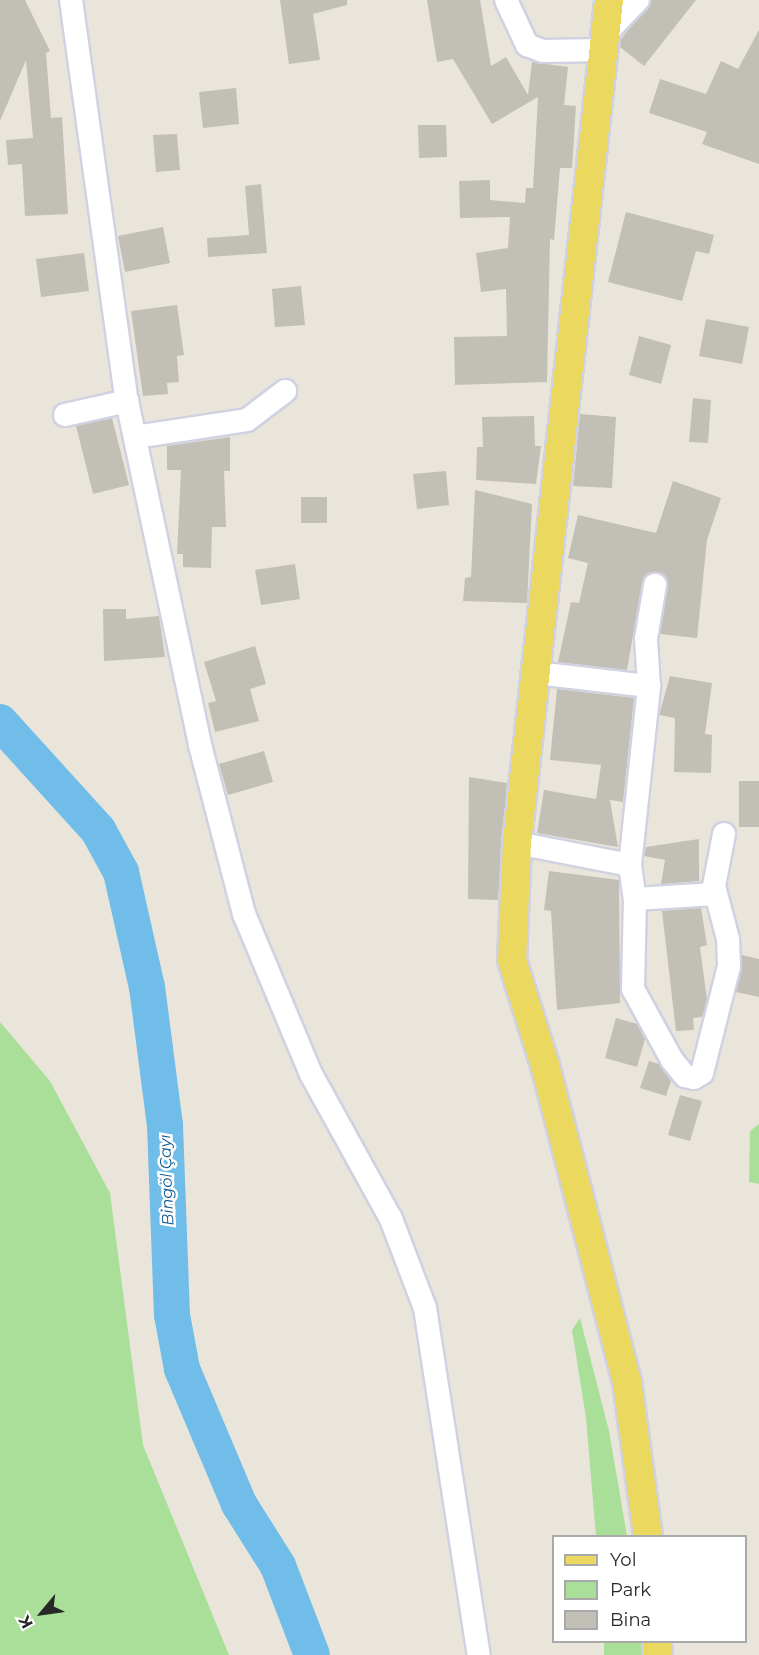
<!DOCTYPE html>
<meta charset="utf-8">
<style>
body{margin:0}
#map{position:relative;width:759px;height:1655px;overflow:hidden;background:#eae5db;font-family:Montserrat,sans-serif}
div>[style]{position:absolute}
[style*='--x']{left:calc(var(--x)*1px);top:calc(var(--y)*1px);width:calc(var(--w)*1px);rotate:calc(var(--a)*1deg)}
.green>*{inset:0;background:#aadf99}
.river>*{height:36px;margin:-18px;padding:0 18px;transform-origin:18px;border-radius:18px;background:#71bde9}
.building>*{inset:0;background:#c2bfb6}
.roads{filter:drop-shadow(2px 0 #d0d1e1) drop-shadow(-2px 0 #d0d1e1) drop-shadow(0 2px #d0d1e1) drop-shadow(0 -2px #d0d1e1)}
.minor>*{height:22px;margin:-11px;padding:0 11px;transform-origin:11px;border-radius:11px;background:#fff}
.major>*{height:28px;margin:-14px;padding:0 14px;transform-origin:14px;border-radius:14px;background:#ebd85f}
span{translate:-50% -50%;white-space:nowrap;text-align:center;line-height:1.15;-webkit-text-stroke:5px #fff;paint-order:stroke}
.water-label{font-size:16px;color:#125a93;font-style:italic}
.legend{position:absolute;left:552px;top:1535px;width:195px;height:108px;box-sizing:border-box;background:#fff;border:2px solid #a9a9a9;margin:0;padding:8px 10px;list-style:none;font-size:18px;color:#282828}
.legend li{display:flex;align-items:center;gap:12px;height:30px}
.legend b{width:30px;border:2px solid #a9a9a9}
.north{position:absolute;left:12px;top:1583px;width:60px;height:60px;-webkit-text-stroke:4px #fff;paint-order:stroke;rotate:241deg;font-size:16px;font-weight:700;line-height:24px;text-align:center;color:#282828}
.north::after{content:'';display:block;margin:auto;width:21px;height:27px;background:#282828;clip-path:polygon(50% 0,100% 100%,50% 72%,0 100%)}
</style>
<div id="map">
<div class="green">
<div style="clip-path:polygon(0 1022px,50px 1081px,110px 1193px,143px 1445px,229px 1655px,0 1655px)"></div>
<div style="clip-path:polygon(759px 1124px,759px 1184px,749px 1182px,750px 1131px)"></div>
<div style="clip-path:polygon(580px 1318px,609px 1431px,627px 1536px,596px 1536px,586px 1418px,572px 1330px)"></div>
<div style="clip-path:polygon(604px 1642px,642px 1642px,643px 1655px,604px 1655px)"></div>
</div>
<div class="river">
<div style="--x:0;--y:722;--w:146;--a:47.8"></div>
<div style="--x:98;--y:830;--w:48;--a:61.3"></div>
<div style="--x:121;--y:872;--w:118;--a:77.3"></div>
<div style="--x:147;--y:987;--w:139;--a:82.6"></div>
<div style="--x:165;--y:1125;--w:190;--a:87.9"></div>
<div style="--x:172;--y:1315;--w:55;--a:79.5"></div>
<div style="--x:182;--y:1369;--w:147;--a:67.1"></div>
<div style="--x:239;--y:1504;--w:73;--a:57.8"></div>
<div style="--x:278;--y:1566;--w:95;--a:69.1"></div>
</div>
<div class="building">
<div style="clip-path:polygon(0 0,25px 0,50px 51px,46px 53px,51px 118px,62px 117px,68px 214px,25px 216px,22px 164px,8px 165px,6px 140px,33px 138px,26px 60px,0 121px)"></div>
<div style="clip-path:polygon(280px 0,347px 0,347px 5px,313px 14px,320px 60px,289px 64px)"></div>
<div style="clip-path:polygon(427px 0,480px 0,491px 66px,506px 57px,528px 95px,532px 62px,568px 67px,564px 105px,576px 106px,572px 168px,560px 168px,554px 240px,550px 239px,547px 382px,455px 385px,454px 337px,507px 336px,506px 289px,481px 292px,476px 253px,508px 248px,510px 217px,460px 218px,459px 181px,490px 180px,490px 200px,525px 203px,526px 188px,533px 188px,538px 97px,492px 124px,453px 59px,437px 62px)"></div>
<div style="clip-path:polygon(652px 0,696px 0,644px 66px,620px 47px,621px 39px)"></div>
<div style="clip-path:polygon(759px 30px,759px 164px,702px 144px,707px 132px,649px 113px,660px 79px,706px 94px,721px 61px,738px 69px)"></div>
<div style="clip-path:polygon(236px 88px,239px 124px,203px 128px,199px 92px)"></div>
<div style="clip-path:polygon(418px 125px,446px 125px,447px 157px,419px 158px)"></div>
<div style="clip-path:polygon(177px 134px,180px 170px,156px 172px,153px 135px)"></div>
<div style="clip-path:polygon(261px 184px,267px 253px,208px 257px,207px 238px,249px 235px,245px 186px)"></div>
<div style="clip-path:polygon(626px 212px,714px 235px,709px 254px,696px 251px,682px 301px,608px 282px)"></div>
<div style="clip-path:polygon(163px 227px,170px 263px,125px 272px,118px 236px)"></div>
<div style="clip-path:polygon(84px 253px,89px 291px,41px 297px,36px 259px)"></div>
<div style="clip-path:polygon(301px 286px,305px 325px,275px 327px,272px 289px)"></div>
<div style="clip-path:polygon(177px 305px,184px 355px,177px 356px,179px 382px,167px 383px,168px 394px,143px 396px,131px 311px)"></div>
<div style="clip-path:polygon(706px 319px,749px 327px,742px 364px,699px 356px)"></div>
<div style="clip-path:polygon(639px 336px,671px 345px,661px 384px,629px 375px)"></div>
<div style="clip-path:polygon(693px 398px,711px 400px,708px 443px,689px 442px)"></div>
<div style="clip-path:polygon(580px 414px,616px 417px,612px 488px,573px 486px)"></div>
<div style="clip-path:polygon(534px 416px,535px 446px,541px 446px,536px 484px,476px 480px,477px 447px,483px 447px,482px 417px)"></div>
<div style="clip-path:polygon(112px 418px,129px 485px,93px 494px,76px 426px)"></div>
<div style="clip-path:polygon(230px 437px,230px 471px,224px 471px,226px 527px,212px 527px,211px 568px,183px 567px,183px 554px,177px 554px,181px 470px,167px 470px,167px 446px)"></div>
<div style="clip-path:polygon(446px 471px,449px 505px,417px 509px,413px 474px)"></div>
<div style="clip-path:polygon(673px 481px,721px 498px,707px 540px,697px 638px,660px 634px,668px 581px,663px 574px,651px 572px,642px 583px,627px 670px,558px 662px,571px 602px,579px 603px,588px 563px,568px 558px,578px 515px,656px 533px)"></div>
<div style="clip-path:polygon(475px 490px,532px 504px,527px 603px,463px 601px,465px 578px,471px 577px)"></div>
<div style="clip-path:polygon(301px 497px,327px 497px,327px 523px,301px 523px)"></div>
<div style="clip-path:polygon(295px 564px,300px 599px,261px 605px,255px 570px)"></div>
<div style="clip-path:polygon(103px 609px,126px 609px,126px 619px,159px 616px,165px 657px,104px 661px)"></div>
<div style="clip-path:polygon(255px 646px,266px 684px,250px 689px,259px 721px,215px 732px,208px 703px,216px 701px,204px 662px)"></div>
<div style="clip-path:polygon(670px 676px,712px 683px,705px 734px,712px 735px,711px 773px,674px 772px,675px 718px,659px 715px)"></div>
<div style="clip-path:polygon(557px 689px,634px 698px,623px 802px,610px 800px,618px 847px,537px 833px,544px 790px,596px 799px,601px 765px,550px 760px)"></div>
<div style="clip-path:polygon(264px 751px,273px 782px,228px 795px,219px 764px)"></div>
<div style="clip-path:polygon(469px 777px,507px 783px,498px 900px,468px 899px)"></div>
<div style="clip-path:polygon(739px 781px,759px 781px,759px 827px,739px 827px)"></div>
<div style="clip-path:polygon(699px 839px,699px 881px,661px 884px,665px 860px,644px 856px,646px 847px)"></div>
<div style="clip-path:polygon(549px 871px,619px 880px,620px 1003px,557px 1010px,551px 911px,544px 910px)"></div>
<div style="clip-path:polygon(701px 908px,707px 945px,700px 947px,707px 1000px,702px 1017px,693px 1018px,694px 1030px,676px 1031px,662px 911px)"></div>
<div style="clip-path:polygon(742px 955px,759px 959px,759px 997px,736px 992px)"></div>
<div style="clip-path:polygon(616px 1018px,637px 1024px,645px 1039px,637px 1067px,605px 1058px)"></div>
<div style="clip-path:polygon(649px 1061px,659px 1064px,671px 1081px,666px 1096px,640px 1088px)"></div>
<div style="clip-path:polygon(680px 1095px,702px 1101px,690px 1141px,668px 1135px)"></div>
</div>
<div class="roads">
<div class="minor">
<div style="--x:71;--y:0;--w:405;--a:82.1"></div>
<div style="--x:127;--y:401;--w:352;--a:78"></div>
<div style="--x:200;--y:745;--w:175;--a:75.4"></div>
<div style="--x:244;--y:914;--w:173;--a:67.3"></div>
<div style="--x:311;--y:1074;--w:166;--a:61.1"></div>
<div style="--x:391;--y:1219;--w:95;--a:69.1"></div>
<div style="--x:425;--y:1308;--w:351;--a:81.2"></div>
<div style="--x:506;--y:0;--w:50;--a:65"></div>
<div style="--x:527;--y:45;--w:17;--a:21"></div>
<div style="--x:543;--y:51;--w:61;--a:-0.9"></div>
<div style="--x:606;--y:33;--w:46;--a:-45.9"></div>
<div style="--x:65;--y:415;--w:64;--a:-12.7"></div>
<div style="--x:135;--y:437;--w:113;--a:-8.6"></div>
<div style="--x:247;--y:420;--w:48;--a:-37.3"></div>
<div style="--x:536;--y:673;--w:114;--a:6.6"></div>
<div style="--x:517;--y:843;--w:115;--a:11"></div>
<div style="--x:630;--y:865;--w:34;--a:82"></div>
<div style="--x:635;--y:899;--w:90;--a:91.3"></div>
<div style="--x:633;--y:989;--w:81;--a:61.2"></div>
<div style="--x:672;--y:1060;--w:21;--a:51"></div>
<div style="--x:685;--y:1076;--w:9;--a:13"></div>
<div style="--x:694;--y:1078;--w:9;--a:-32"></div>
<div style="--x:702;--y:1073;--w:110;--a:-75.8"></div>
<div style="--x:729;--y:966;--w:27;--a:-92"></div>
<div style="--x:728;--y:939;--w:55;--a:-104.8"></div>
<div style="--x:714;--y:886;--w:53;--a:-79.1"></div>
<div style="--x:630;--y:865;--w:180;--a:-83.9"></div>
<div style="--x:649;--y:686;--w:47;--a:-93.7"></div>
<div style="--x:646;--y:639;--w:55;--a:-80.5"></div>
<div style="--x:635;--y:899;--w:80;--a:-3.6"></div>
</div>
<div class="major">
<div style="--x:609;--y:0;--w:848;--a:96.23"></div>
<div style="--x:517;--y:843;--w:117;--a:92.4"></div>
<div style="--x:512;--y:960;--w:110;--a:72.6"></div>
<div style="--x:545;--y:1065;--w:326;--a:75.5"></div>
<div style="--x:627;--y:1381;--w:156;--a:82.3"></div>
<div style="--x:657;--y:1642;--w:13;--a:86"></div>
</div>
</div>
<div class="water-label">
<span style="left:167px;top:1180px;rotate:-92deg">Bingöl Çayı</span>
</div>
<ul class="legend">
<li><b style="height:8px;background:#ebd85f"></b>Yol</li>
<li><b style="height:16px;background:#aadf99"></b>Park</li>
<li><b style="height:16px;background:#c2bfb6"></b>Bina</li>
</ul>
<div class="north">K</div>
</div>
